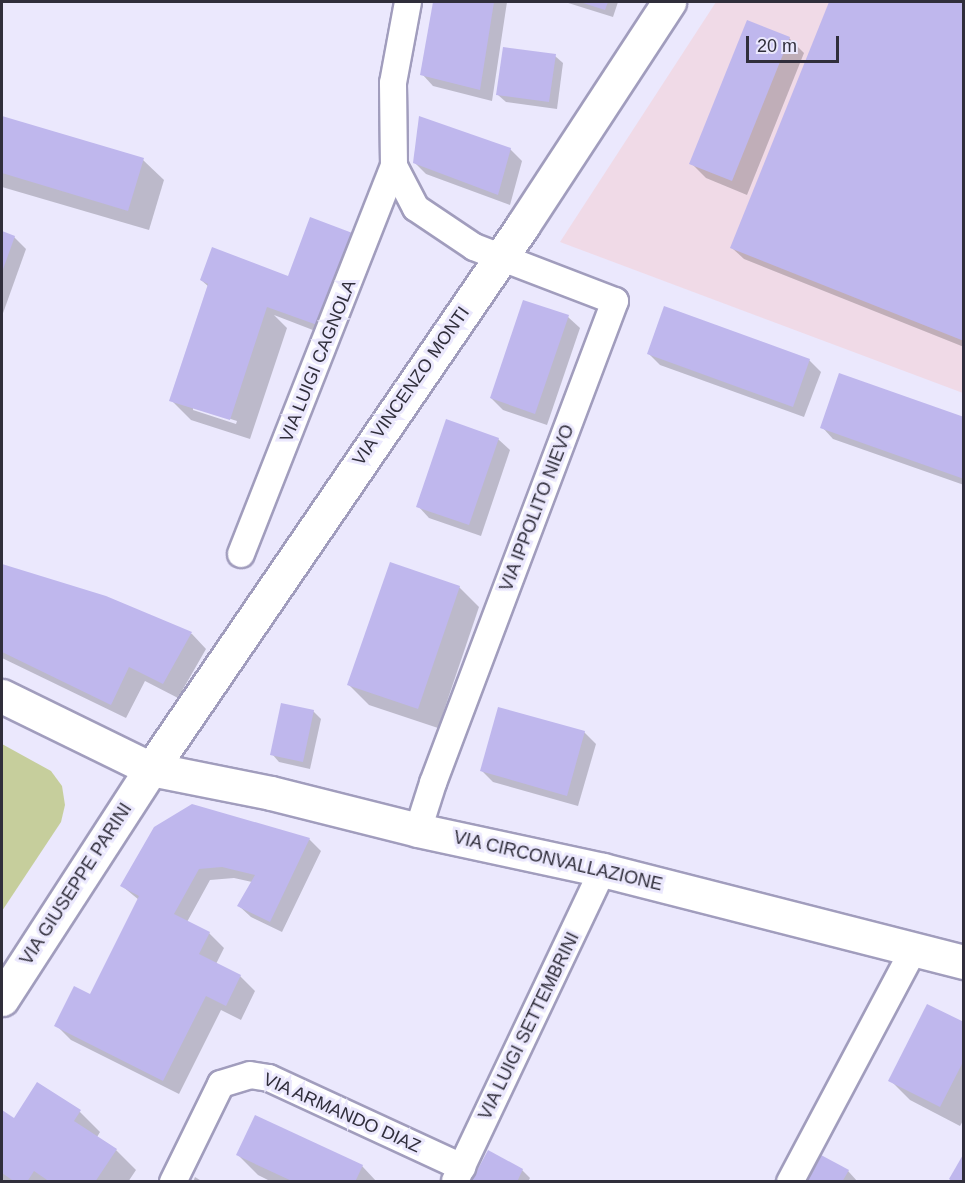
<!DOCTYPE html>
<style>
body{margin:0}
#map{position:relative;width:965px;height:1183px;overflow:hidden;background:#ebe8fd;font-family:Helvetica,sans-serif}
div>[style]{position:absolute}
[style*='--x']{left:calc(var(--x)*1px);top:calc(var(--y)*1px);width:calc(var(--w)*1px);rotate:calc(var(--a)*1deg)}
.industrial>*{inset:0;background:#f0dae7}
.green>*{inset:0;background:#c6ce9c}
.shadow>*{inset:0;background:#0003}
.building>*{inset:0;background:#bfb7ed}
.roads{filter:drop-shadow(2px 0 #a19dbd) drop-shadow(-2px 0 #a19dbd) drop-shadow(0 2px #a19dbd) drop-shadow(0 -2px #a19dbd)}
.minor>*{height:26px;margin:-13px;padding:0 13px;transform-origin:13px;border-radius:13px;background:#fff}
.tertiary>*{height:33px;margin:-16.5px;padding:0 16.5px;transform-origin:16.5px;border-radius:16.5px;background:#fff}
span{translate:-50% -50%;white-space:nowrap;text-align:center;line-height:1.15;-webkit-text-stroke:6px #ebe8fd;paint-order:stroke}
.street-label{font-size:18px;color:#302e3b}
.frame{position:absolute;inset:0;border:3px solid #302e3b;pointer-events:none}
.scale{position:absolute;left:746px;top:36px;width:93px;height:27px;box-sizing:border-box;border:3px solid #302e3b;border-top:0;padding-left:8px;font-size:18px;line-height:21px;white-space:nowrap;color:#302e3b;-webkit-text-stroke:4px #ebe8fd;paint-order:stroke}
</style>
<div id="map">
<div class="industrial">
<div style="clip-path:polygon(716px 2px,963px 2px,963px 393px,560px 242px)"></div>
</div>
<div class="green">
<div style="clip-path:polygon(2px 744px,51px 771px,62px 786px,65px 805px,61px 822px,2px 911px)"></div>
</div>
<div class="shadow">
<div style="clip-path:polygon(434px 2px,507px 2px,492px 101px,433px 86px,422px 74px)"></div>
<div style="clip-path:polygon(565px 2px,618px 2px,613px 17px)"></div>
<div style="clip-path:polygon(831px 2px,964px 2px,964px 347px,744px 259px,732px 248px)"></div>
<div style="clip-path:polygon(789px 38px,804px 53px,747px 195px,706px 178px,691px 163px)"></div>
<div style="clip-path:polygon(555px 56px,563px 63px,557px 109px,506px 102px,498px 95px)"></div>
<div style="clip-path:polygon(2px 118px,143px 160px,164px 180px,149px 230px,2px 187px)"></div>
<div style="clip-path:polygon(510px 149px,522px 161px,510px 205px,426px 174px,414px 162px)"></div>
<div style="clip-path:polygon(2px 233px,14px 237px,26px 249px,2px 316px)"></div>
<div style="clip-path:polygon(evenodd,289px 278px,331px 337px,274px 315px,287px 328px,250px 439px,191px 420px,171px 400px,209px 287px,201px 280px,289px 278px,193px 407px,237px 421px,236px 424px,193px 410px,193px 407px)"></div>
<div style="clip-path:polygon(568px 317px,580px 328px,547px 425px,503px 410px,491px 398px)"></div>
<div style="clip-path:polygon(648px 353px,809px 360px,821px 372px,804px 417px,660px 365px)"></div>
<div style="clip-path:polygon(964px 418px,964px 485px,833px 439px,822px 427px)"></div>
<div style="clip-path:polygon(498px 439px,510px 450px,481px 536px,429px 518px,418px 506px)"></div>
<div style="clip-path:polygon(2px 565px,105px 597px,192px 634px,206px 649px,178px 698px,145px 681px,126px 718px,2px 658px)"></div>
<div style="clip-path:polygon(459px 587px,479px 607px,438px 728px,369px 705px,349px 685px)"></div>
<div style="clip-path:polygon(313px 711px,321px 719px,310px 769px,279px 762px,272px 754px)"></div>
<div style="clip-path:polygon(584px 732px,596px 744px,578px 806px,493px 782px,482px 771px)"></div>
<div style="clip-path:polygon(309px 839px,321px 851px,282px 932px,251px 917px,239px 906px,252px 882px,234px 878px,210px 880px,187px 922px,209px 933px,224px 948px,216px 964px,240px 976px,255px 991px,241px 1020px,221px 1010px,179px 1094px,71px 1040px,56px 1025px,91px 996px,139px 900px,122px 886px)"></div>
<div style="clip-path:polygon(964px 1023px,964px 1119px,960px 1126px,910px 1100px,890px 1080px)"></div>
<div style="clip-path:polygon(2px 1112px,14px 1120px,80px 1112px,100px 1132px,97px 1137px,116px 1150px,136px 1170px,128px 1182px,6px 1182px,2px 1179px)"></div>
<div style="clip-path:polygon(488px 1152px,522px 1170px,530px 1178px,528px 1182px,473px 1182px)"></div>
<div style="clip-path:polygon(238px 1155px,362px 1166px,377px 1182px,272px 1182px,258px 1175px)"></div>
<div style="clip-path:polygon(848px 1171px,858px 1182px,809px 1182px)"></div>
<div style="clip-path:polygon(195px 1177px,203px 1182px,193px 1182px)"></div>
</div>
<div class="building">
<div style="clip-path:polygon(433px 2px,494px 2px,480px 90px,420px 75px)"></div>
<div style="clip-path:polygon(580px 2px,608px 2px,605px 10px)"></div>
<div style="clip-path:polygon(829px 2px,964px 2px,964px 341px,730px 248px)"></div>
<div style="clip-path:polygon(747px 20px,790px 37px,732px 181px,689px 164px)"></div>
<div style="clip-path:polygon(503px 47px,556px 54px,549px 102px,496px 95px)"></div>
<div style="clip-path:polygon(2px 116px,144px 158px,128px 211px,2px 173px)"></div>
<div style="clip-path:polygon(419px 116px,511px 148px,498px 195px,413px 163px)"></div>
<div style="clip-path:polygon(310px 217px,355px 234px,320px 326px,267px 307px,230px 420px,169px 401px,208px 284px,200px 280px,212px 247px,288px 276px)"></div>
<div style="clip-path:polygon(2px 231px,15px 236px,2px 272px)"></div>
<div style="clip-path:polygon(523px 300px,569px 315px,535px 414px,490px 398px)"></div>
<div style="clip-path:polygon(664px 306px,810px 359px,793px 407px,647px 354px)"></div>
<div style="clip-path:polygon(839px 373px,964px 417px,964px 479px,820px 428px)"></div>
<div style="clip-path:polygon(446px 419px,499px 438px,469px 525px,416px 507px)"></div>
<div style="clip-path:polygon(390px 562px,460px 586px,418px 709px,347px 685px)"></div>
<div style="clip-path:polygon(2px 564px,106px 596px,192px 632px,163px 684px,129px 667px,111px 705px,2px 652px)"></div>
<div style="clip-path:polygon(281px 703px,314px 710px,303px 762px,270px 755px)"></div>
<div style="clip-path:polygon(498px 707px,585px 731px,567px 796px,480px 771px)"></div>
<div style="clip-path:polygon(192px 804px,310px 838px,270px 922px,237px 906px,255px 875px,222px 867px,199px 869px,174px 914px,210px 932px,199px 954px,241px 975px,226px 1006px,206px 996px,163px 1081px,54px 1026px,74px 986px,90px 994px,139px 896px,120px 886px,154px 827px)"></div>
<div style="clip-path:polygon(927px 1004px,964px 1022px,964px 1060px,940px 1107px,888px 1081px)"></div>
<div style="clip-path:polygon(37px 1082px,81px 1110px,74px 1121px,117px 1149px,95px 1182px,50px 1182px,34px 1171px,27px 1182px,15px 1182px,2px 1173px,2px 1110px,14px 1118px)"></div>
<div style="clip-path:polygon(255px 1115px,363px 1165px,355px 1182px,294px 1182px,236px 1155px)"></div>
<div style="clip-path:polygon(488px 1150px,523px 1169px,517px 1182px,471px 1182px)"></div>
<div style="clip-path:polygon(964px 1153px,964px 1182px,953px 1182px,949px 1179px)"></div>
<div style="clip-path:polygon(821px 1155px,849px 1170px,842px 1182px,807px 1182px)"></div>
</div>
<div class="roads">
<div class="minor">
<div style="--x:394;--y:166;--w:47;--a:62.4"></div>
<div style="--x:416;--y:208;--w:70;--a:33.9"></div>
<div style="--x:474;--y:247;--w:151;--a:21"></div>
<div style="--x:615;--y:301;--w:515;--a:110.69"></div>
<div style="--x:433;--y:783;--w:49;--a:107.7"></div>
<div style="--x:241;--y:554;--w:417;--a:-68.5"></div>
<div style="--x:394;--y:166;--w:83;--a:-90.7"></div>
<div style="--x:393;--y:83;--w:82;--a:-79.5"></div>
<div style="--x:455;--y:1181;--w:344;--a:-64.6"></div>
<div style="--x:173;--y:1182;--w:109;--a:-63.9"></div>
<div style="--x:221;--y:1084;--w:30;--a:-17"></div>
<div style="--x:250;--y:1075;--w:19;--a:9"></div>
<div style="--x:269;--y:1078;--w:213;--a:24.8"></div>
<div style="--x:790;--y:1182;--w:264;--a:-62"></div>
</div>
<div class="tertiary">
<div style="--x:2;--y:696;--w:166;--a:26.1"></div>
<div style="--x:151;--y:769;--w:122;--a:11.3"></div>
<div style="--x:271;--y:793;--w:152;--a:14.1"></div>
<div style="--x:418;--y:830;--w:189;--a:12.2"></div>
<div style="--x:603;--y:870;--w:373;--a:14.3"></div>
<div style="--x:2;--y:999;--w:274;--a:-57.1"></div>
<div style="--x:151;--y:769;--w:659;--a:-55.63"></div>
<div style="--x:523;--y:225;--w:267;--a:-56.8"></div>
</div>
</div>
<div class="street-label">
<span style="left:318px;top:361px;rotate:-68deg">VIA LUIGI CAGNOLA</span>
<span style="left:411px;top:386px;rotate:-55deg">VIA VINCENZO MONTI</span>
<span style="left:537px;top:508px;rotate:-69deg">VIA IPPOLITO NIEVO</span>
<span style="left:558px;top:861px;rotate:13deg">VIA CIRCONVALLAZIONE</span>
<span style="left:76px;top:884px;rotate:-57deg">VIA GIUSEPPE PARINI</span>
<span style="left:529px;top:1026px;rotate:-64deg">VIA LUIGI SETTEMBRINI</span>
<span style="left:342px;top:1113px;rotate:24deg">VIA ARMANDO DIAZ</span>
</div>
<div class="frame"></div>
<div class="scale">20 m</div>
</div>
